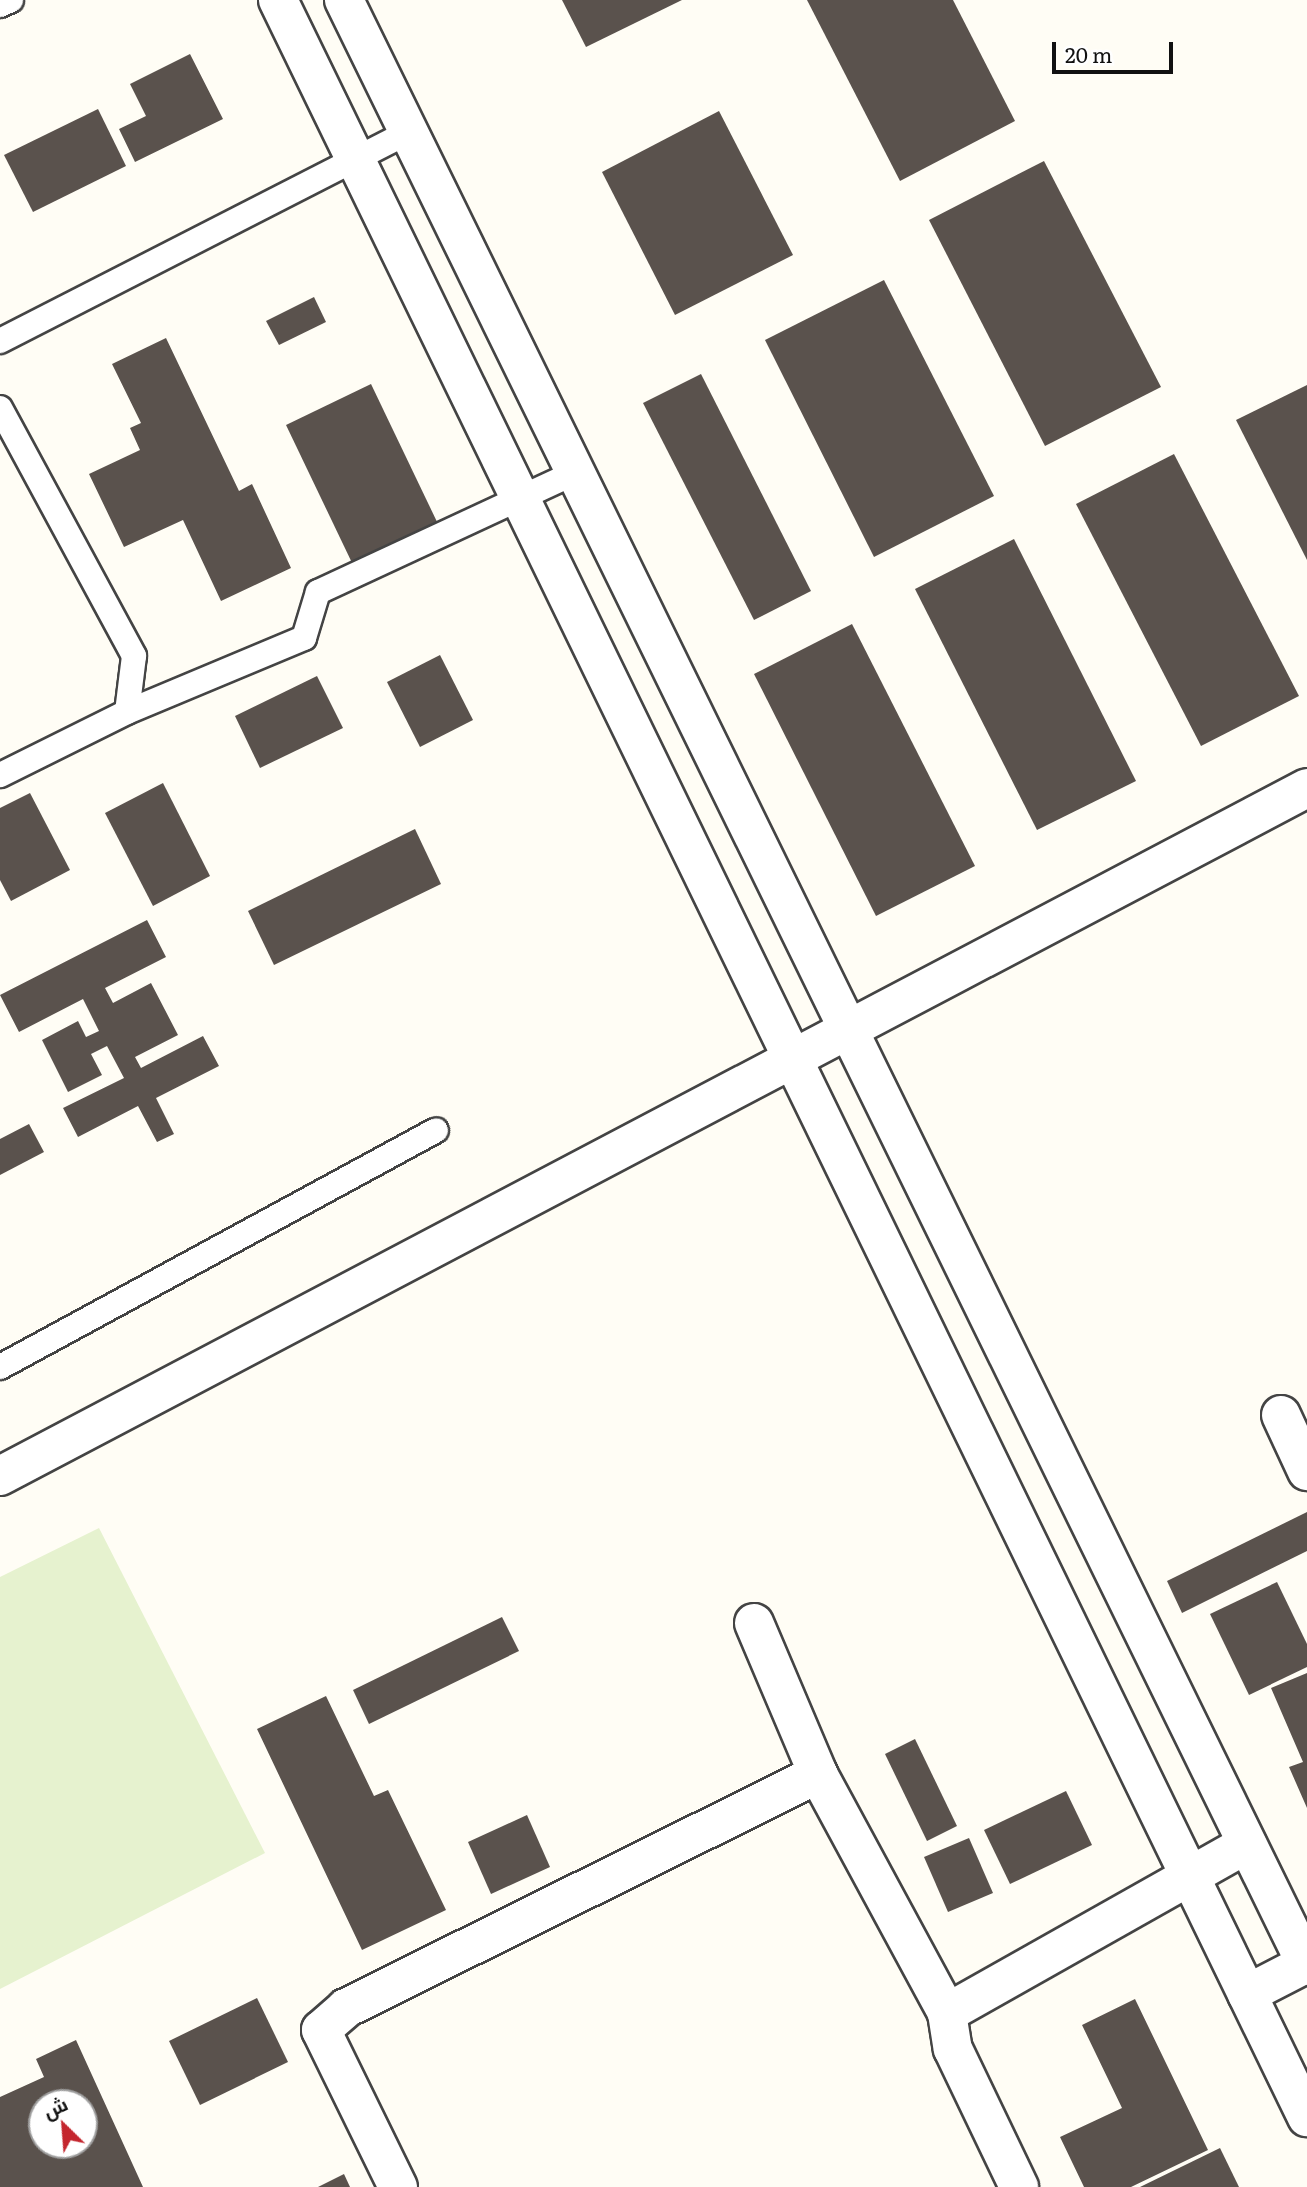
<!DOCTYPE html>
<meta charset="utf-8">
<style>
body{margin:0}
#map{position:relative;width:1307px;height:2187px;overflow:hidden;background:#fffdf5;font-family:Literata,Cairo,serif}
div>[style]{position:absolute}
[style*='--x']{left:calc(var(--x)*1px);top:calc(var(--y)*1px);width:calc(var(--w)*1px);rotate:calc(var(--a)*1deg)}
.pitch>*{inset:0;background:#e6f2cf}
.building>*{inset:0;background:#5a524d}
.roads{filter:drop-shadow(2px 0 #444) drop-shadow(-2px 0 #444) drop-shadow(0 2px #444) drop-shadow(0 -2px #444)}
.service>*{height:24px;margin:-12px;padding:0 12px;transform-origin:12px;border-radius:12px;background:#fff}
.minor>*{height:38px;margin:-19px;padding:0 19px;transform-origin:19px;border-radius:19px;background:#fff}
span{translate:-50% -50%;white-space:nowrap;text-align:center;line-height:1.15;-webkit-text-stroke:7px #fff;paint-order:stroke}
.north{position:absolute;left:28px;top:2089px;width:70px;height:70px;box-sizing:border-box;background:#fff;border:2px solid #a0a0a0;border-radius:50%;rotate:335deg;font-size:19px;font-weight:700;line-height:28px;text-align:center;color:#111}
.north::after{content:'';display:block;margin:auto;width:24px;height:32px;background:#c4262e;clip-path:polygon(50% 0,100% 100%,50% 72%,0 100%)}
.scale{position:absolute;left:1052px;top:42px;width:121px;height:32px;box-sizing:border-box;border:4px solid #111;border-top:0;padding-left:9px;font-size:21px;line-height:24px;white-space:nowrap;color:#111;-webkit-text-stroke:5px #fff;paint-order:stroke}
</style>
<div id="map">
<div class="pitch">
<div style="clip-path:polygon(99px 1528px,265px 1853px,0 1989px,0 1577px)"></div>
</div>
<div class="building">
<div style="clip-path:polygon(562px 0,682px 0,586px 47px)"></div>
<div style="clip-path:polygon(807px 0,953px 0,1015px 121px,900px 181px)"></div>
<div style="clip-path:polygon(190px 54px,223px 119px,135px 162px,119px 129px,146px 116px,130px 84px)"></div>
<div style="clip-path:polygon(98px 109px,126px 166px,33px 212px,4px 155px)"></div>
<div style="clip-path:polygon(719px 111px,793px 255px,675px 315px,602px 172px)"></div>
<div style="clip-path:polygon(1044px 161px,1161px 387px,1045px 446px,929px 220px)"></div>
<div style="clip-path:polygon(884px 280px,994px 496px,874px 557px,765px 340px)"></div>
<div style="clip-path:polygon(314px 297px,326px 322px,279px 345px,266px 321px)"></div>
<div style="clip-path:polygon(166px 338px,239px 491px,252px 484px,291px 568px,221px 601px,183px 520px,124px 547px,89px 474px,140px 450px,130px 428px,141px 423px,112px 364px)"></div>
<div style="clip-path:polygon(701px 374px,811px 591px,754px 620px,643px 403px)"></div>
<div style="clip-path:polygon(371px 384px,439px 526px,354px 567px,286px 425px)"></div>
<div style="clip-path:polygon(1307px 385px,1307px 560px,1236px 420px)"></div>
<div style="clip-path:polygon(1174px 454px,1299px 696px,1201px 746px,1076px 504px)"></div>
<div style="clip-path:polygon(1014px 539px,1136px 781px,1037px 830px,915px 589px)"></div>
<div style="clip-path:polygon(852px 624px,975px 866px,876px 916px,754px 674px)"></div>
<div style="clip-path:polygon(440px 655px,473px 720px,420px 747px,387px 682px)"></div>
<div style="clip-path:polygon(317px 676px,343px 728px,260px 768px,235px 716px)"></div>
<div style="clip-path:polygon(163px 783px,210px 876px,153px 906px,105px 813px)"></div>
<div style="clip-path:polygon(30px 793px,70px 870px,11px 901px,0 880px,0 808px)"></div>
<div style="clip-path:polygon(415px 829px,441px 884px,274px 965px,248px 911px)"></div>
<div style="clip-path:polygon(147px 920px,166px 957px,105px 988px,113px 1003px,151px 983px,178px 1035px,135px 1057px,141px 1068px,203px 1036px,219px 1066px,156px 1098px,174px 1134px,157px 1142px,138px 1106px,78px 1137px,63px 1108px,124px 1078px,107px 1046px,91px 1054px,102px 1075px,68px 1092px,42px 1040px,78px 1021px,86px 1037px,99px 1031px,83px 999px,19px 1032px,0 995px)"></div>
<div style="clip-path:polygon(29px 1124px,44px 1152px,0 1175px,0 1139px)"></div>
<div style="clip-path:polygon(1307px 1512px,1307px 1551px,1182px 1613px,1167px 1581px)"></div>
<div style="clip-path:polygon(1277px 1582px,1307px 1644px,1307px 1667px,1249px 1695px,1210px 1614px)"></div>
<div style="clip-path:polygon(502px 1617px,519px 1651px,369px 1724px,353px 1690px)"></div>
<div style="clip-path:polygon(1307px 1673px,1307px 1808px,1289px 1767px,1303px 1762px,1271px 1688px)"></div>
<div style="clip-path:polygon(326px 1696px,374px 1796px,388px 1790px,446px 1910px,362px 1950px,257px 1729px)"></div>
<div style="clip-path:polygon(915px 1739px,957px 1826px,927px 1841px,885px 1754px)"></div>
<div style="clip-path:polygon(1066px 1791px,1092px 1845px,1010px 1884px,984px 1830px)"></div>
<div style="clip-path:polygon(527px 1815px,550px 1867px,491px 1894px,468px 1842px)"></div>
<div style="clip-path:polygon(969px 1838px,993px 1893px,948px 1912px,924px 1857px)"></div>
<div style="clip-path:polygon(257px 1998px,288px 2062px,200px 2105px,169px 2041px)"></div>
<div style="clip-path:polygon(1135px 1999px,1208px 2150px,1131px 2187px,1084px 2187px,1060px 2137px,1122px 2108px,1082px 2025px)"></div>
<div style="clip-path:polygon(evenodd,76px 2040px,143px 2187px,0 2187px,0 2097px,44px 2077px,36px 2059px,76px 2040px,42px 2103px,84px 2103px,84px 2145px,42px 2145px,42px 2103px)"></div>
<div style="clip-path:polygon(1220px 2148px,1239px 2187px,1140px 2187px)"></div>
<div style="clip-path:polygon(344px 2174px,350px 2187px,318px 2187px)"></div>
</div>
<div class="roads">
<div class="service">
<div style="--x:0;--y:5;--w:12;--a:-24"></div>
<div style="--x:0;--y:341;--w:457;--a:-27.1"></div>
<div style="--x:0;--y:408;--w:282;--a:61.6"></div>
<div style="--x:134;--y:656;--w:56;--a:97.1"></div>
<div style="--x:127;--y:712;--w:142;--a:153.6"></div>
<div style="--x:127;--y:712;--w:192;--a:-22.7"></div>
<div style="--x:304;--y:638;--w:48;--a:-73.1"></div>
<div style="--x:318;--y:592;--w:282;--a:-24.9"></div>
<div style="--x:0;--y:1367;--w:496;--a:-28.5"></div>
</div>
<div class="minor">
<div style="--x:278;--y:0;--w:2354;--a:64.08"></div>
<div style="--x:344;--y:0;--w:2189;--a:63.9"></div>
<div style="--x:1281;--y:1415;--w:62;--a:65.1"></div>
<div style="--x:0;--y:1476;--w:1477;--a:-27.76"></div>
<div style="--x:754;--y:1623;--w:164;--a:67"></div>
<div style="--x:818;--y:1774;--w:272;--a:61.6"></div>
<div style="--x:947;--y:2013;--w:36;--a:81"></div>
<div style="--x:953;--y:2049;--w:153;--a:64.4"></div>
<div style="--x:1247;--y:1994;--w:68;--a:-27.3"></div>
<div style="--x:947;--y:2013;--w:344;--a:-29.4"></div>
<div style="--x:398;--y:2187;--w:175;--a:-116.1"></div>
<div style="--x:321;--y:2030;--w:33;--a:-41"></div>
<div style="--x:346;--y:2008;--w:527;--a:-26.37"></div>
</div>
</div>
<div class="north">ش</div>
<div class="scale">20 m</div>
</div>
